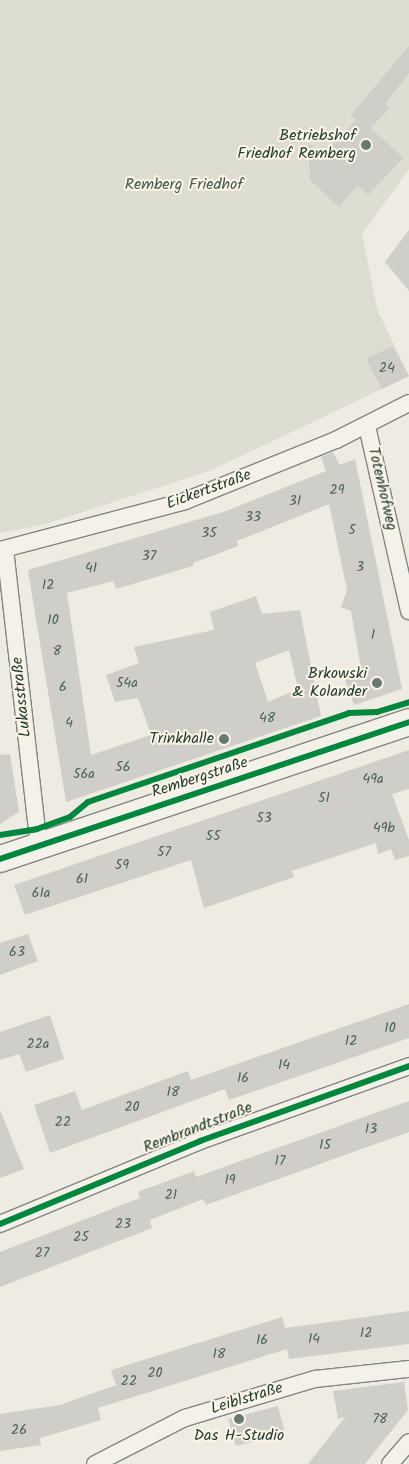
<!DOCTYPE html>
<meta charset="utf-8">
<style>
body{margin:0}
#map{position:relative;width:409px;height:1464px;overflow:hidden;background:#eeebe3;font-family:Kalam,sans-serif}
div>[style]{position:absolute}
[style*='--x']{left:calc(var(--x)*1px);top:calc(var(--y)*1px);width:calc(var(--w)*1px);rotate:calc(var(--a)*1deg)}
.green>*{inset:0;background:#deddd1}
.building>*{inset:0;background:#cfcec9}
.roads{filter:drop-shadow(1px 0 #828681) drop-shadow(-1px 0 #828681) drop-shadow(0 1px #828681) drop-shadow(0 -1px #828681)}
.minor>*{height:16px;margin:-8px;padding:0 8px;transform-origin:8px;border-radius:8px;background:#f4f1eb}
.primary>*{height:26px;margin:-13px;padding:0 13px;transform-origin:13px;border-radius:13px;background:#f4f1eb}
.cycleway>*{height:6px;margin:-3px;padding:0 3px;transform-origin:3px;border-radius:3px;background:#00873e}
.dots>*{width:14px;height:14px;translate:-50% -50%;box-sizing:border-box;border:2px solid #fcf5e5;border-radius:50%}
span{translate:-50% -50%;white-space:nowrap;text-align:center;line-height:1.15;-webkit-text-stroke:4px #fcf5e5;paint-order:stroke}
.number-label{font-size:14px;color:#4b6159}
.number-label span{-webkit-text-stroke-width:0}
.poi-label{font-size:16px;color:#1f3d34}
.right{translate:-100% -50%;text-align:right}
.park-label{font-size:16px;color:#425b50}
.street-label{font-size:16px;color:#1f3d34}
</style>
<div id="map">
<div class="green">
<div style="clip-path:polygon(0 0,409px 0,409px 169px,362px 234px,377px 309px,409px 376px,212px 470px,46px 524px,0 533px)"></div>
</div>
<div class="building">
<div style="clip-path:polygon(409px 46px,409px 73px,385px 104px,389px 108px,371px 128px,403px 158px,368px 195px,358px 185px,339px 207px,310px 180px,308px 142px,322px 156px,356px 120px,351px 115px)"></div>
<div style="clip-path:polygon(409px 230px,409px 291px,385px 262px)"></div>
<div style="clip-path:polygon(393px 346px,409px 376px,382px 389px,366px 359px)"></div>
<div style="clip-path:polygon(evenodd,333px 452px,340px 465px,355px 459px,402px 689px,354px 705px,343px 674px,361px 668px,351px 611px,341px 607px,347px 590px,329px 504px,237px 541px,238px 546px,193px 563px,193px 566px,116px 589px,113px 581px,67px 593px,91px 755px,151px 735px,138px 698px,115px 702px,106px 675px,139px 663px,134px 647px,214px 630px,210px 612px,256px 596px,262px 614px,300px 610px,321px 716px,66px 802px,28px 570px,226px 511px,326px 471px,321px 457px,333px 452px,289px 650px,298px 689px,268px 702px,255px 663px,289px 650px)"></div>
<div style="clip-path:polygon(409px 750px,409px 789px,392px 794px,409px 840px,409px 856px,395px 860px,391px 849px,378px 854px,376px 843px,292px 871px,294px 877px,204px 908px,191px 860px,25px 915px,14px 885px)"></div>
<div style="clip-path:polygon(10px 754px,19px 812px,0 824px,0 755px)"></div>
<div style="clip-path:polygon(28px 934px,38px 961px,0 975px,0 943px)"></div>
<div style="clip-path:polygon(409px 1004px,409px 1038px,229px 1100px,225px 1089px,50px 1153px,34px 1105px,75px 1091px,82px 1110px,188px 1071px,191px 1080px)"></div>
<div style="clip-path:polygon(50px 1015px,64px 1059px,26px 1072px,19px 1054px,0 1060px,0 1032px)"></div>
<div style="clip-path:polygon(409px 1101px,409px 1132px,206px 1205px,203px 1199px,150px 1220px,152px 1228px,0 1287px,0 1252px,140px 1198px,138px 1192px,194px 1171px,196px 1177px)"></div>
<div style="clip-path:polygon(0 1110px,24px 1169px,0 1178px)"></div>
<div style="clip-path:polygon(409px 1311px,409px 1344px,289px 1359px,287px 1349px,98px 1408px,101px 1420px,40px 1438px,41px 1445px,0 1451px,0 1414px,60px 1405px,116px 1385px,111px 1370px,282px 1317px,285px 1328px)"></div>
<div style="clip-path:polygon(404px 1382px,408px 1410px,365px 1464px,308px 1464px,345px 1417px,338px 1419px,333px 1391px)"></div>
<div style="clip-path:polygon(278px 1406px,285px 1433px,236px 1446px,228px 1419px)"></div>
</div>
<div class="roads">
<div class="minor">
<div style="--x:367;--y:426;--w:190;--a:77.2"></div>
<div style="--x:5;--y:549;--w:299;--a:83.5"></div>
<div style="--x:0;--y:550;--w:191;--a:-14.8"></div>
<div style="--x:185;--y:501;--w:163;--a:-22"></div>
<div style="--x:336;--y:440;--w:82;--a:-26.9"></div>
<div style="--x:0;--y:1224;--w:217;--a:-22.5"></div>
<div style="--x:200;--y:1141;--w:222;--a:-19.7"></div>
<div style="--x:95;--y:1464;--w:101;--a:-27.1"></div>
<div style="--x:185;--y:1418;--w:48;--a:-16.9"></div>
<div style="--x:231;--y:1404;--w:88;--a:-16.6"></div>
<div style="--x:315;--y:1379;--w:95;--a:-6.1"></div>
<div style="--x:390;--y:1464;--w:29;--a:-49"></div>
</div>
<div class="primary">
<div style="--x:0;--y:859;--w:431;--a:-18.5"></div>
</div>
</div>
<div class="cycleway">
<div style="--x:0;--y:835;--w:37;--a:-9"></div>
<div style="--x:37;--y:829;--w:35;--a:-20"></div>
<div style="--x:70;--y:817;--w:23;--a:-40"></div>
<div style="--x:88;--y:802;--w:276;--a:-18.8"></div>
<div style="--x:349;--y:713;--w:28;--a:-2"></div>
<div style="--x:377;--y:712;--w:34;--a:-17"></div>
<div style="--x:0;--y:859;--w:431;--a:-18.5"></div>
<div style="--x:0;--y:1224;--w:217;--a:-22.5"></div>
<div style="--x:200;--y:1141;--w:222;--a:-19.7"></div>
</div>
<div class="dots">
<div style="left:366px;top:145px;background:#677a71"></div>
<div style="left:377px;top:683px;background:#677a71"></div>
<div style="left:224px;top:739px;background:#677a71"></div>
<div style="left:239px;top:1419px;background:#677a71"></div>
</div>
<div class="number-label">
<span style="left:387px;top:368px">24</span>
<span style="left:337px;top:490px">29</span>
<span style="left:295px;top:501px">31</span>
<span style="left:253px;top:517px">33</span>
<span style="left:352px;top:530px">5</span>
<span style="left:209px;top:533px">35</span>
<span style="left:149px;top:556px">37</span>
<span style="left:360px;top:567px">3</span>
<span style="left:91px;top:568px">41</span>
<span style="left:48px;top:585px">12</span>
<span style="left:53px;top:620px">10</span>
<span style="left:373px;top:635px">1</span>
<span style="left:57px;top:651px">8</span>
<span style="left:127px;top:683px">54a</span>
<span style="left:63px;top:687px">6</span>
<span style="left:267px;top:718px">48</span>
<span style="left:69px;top:723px">4</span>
<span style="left:123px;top:767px">56</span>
<span style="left:84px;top:774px">56a</span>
<span style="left:373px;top:779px">49a</span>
<span style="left:324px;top:798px">51</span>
<span style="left:264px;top:818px">53</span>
<span style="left:384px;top:828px">49b</span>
<span style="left:213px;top:836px">55</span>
<span style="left:164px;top:852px">57</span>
<span style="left:122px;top:865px">59</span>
<span style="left:82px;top:879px">61</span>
<span style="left:41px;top:893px">61a</span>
<span style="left:17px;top:952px">63</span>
<span style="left:390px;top:1028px">10</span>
<span style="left:351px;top:1041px">12</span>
<span style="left:38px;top:1044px">22a</span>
<span style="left:284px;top:1065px">14</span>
<span style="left:243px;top:1078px">16</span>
<span style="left:173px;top:1092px">18</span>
<span style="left:132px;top:1107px">20</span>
<span style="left:63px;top:1122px">22</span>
<span style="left:371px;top:1129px">13</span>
<span style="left:325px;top:1145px">15</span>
<span style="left:280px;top:1161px">17</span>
<span style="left:230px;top:1180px">19</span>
<span style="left:171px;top:1195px">21</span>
<span style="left:123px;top:1224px">23</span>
<span style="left:81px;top:1237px">25</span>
<span style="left:42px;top:1253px">27</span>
<span style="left:366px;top:1333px">12</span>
<span style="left:314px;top:1339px">14</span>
<span style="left:262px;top:1340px">16</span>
<span style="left:219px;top:1354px">18</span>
<span style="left:155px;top:1373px">20</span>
<span style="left:129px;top:1381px">22</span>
<span style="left:380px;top:1419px">78</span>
<span style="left:19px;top:1430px">26</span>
</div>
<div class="poi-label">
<span class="right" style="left:356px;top:145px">Betriebshof<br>Friedhof Remberg</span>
<span class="right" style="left:367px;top:683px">Brkowski<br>&amp; Kolander</span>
<span class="right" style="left:214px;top:739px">Trinkhalle</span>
<span style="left:239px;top:1436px">Das H-Studio</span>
</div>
<div class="park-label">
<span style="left:184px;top:185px">Remberg Friedhof</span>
</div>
<div class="street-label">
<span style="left:382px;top:489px;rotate:77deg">Totenhofweg</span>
<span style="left:209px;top:490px;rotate:-20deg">Eickertstraße</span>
<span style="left:22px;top:697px;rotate:-96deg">Lukasstraße</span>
<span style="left:200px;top:778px;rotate:-18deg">Rembergstraße</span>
<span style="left:198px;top:1128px;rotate:-21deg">Rembrandtstraße</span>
<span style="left:247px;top:1399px;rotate:-17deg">Leiblstraße</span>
</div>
</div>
